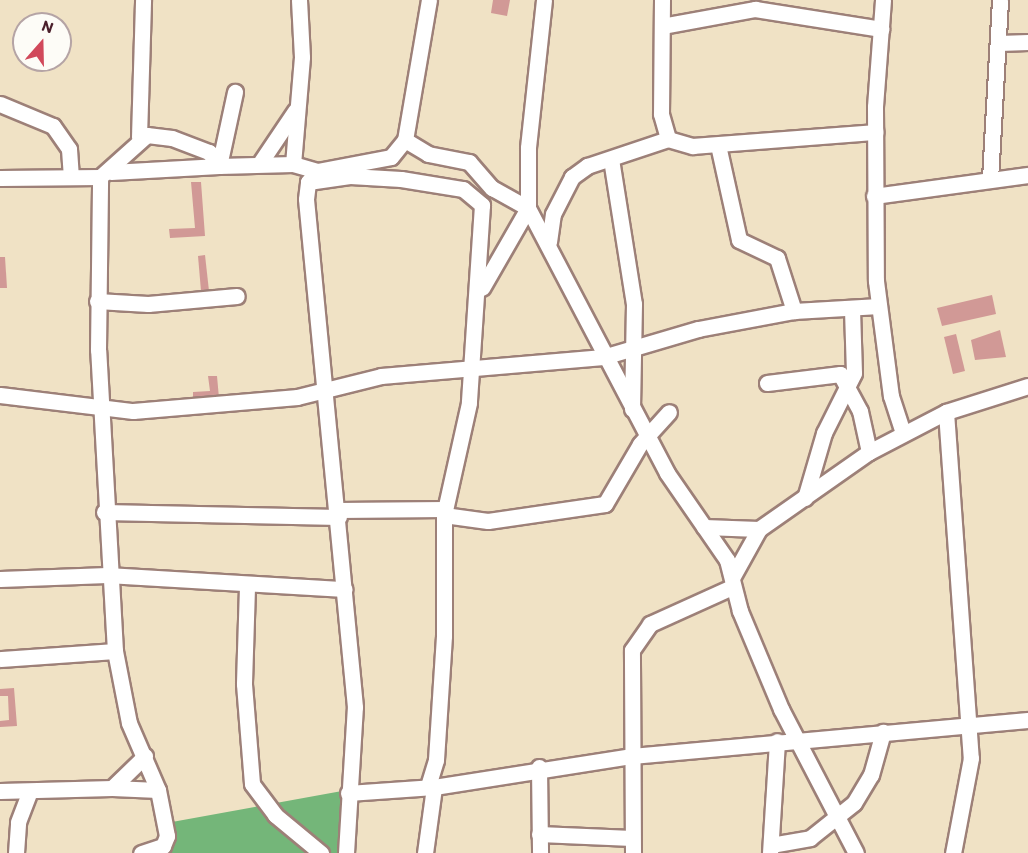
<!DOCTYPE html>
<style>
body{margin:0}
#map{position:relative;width:1028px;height:853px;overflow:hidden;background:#f0e2c5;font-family:Itim,sans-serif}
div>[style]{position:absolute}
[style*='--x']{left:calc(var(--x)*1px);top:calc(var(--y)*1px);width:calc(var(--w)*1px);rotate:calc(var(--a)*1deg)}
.forest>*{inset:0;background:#74b679}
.building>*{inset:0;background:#d19996}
.roads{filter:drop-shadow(2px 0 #9d8078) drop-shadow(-2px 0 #9d8078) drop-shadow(0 2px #9d8078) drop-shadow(0 -2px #9d8078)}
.minor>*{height:15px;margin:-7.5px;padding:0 7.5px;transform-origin:7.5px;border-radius:7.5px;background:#fff}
span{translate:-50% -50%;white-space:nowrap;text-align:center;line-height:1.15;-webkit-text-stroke:6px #fdfcf7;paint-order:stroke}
.north{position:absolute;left:12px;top:12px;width:60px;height:60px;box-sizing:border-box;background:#fdfcf7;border:2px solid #b5a4a5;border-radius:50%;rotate:20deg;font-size:16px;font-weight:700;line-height:24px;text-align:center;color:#4a1f2b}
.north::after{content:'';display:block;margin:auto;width:21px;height:27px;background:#d1495b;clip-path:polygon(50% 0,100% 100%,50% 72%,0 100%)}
</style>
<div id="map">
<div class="forest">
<div style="clip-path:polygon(342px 791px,345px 853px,171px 853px,172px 822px)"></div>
</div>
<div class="building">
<div style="clip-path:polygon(493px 0,510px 0,507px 16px,491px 13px)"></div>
<div style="clip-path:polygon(191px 182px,201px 182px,205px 236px,170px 238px,169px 229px,195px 228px)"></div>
<div style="clip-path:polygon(205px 255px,209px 291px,201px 291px,198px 256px)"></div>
<div style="clip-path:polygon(0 257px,5px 257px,7px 288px,0 288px)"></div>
<div style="clip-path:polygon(992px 295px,996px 314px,942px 326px,937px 308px)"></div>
<div style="clip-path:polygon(1000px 330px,1006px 357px,975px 360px,971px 340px)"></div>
<div style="clip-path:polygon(956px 334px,965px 371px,953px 374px,944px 337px)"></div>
<div style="clip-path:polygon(208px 376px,217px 376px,219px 398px,193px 401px,193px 392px,210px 391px)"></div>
<div style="clip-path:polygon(14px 688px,17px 726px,0 727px,0 721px,9px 720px,8px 696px,0 696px,0 689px)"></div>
</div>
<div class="roads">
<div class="minor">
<div style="--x:299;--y:0;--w:57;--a:87"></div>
<div style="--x:302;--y:57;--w:107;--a:94.8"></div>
<div style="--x:293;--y:164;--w:25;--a:16"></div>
<div style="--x:544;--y:0;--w:149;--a:96.2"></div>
<div style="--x:528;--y:148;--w:60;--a:90"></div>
<div style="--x:528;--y:208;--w:299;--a:62.3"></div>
<div style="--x:667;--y:473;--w:106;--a:55.4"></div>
<div style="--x:727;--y:560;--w:53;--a:75.7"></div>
<div style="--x:740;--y:611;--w:106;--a:67.3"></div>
<div style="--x:781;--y:709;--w:162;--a:62.5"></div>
<div style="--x:662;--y:0;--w:114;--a:90.5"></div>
<div style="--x:661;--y:114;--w:26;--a:74"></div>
<div style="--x:668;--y:139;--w:26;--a:16"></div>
<div style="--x:693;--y:146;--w:183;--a:-4.4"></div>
<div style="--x:883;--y:0;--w:107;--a:94.3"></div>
<div style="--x:875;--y:107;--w:174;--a:89.7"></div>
<div style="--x:876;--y:281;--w:116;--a:82.6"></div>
<div style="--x:891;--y:396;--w:38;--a:72"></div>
<div style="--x:662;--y:26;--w:95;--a:-10.4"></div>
<div style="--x:755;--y:9;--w:128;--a:9"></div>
<div style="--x:999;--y:43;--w:29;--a:-2"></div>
<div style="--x:0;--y:104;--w:57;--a:22.5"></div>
<div style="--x:53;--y:126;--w:28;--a:55"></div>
<div style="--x:69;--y:149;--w:28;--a:86"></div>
<div style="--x:139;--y:137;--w:137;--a:-88.3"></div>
<div style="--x:405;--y:140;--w:27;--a:31"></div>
<div style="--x:428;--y:154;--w:42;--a:11"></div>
<div style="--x:469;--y:162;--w:35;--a:49"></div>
<div style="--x:492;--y:188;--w:41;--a:29.1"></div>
<div style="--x:528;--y:208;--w:92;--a:119.9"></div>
<div style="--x:718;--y:145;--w:97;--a:77.5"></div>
<div style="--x:739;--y:240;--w:42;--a:25.3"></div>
<div style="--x:777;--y:258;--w:56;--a:72.2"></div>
<div style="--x:611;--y:159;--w:147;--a:81"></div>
<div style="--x:634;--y:304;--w:105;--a:91.1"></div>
<div style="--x:260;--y:163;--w:63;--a:-56.1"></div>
<div style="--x:111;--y:172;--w:108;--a:-3.2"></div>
<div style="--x:219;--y:166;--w:76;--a:-77.8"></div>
<div style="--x:0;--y:178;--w:100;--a:-0.6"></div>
<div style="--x:100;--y:177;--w:63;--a:-41.8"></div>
<div style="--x:147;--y:135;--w:25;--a:7"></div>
<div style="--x:172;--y:138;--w:40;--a:21"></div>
<div style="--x:209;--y:152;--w:17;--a:54"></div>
<div style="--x:219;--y:166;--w:74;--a:-1.5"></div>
<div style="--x:990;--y:179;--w:179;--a:-86.8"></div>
<div style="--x:308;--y:182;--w:42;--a:-8.1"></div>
<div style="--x:350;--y:176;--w:51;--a:3.4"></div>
<div style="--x:401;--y:179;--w:63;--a:9.2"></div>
<div style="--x:463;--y:189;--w:25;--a:40"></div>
<div style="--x:482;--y:205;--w:198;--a:93.8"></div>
<div style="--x:469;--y:403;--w:115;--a:102.6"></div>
<div style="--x:444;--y:515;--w:121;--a:90"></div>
<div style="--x:444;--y:636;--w:124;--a:93.7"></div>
<div style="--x:436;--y:760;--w:28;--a:107"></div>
<div style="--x:874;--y:196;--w:155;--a:-7.8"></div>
<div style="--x:549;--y:242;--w:28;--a:-82"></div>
<div style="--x:553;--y:214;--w:42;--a:-62.8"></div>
<div style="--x:572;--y:177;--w:19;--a:-36"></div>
<div style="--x:587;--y:166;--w:85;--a:-18.4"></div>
<div style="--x:97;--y:301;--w:51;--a:3.4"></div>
<div style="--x:148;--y:304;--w:89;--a:-5.1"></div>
<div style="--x:767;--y:383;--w:74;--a:-7"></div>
<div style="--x:840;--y:374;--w:42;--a:61.6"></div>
<div style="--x:860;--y:411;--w:42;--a:77.6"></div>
<div style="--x:0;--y:395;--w:134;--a:6.9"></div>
<div style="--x:133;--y:411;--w:165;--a:-4.9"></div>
<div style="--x:297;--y:397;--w:87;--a:-14"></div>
<div style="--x:381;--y:376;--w:223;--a:-4.9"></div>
<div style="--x:603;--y:357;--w:99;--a:-16.4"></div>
<div style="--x:698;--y:329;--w:98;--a:-10.6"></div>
<div style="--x:794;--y:311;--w:85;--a:-3.4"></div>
<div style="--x:946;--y:412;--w:347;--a:85.9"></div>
<div style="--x:971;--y:758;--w:97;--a:100.7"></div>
<div style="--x:805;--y:498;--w:68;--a:-73.7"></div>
<div style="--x:824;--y:433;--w:67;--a:-63.4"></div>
<div style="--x:854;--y:373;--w:65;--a:-91.8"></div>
<div style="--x:338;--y:510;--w:107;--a:-0.5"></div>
<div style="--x:104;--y:512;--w:235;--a:1.2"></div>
<div style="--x:444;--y:515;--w:44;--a:7.8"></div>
<div style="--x:488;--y:521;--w:118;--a:-8.3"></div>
<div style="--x:605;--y:504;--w:69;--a:-59.7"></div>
<div style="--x:640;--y:444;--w:43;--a:-47.8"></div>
<div style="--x:704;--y:527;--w:55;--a:2.1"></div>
<div style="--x:733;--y:576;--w:54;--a:-61"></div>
<div style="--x:759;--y:529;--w:134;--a:-35"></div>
<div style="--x:869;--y:452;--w:87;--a:-27.5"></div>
<div style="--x:946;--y:412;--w:86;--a:-17.6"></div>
<div style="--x:0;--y:579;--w:107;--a:-2.1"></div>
<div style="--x:107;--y:575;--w:238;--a:3.4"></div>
<div style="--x:247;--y:587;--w:97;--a:91.8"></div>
<div style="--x:244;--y:684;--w:100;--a:85.4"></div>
<div style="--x:252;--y:784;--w:39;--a:53"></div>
<div style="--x:275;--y:815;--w:60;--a:39.6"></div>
<div style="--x:115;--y:651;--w:73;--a:79"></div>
<div style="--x:129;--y:723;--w:73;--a:66.6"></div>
<div style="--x:158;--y:790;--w:47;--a:78.9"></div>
<div style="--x:167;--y:836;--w:11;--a:112"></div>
<div style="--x:163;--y:846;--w:23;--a:162"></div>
<div style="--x:0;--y:659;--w:115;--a:-4"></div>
<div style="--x:115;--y:651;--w:301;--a:-93.2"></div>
<div style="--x:98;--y:350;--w:173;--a:-89.3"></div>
<div style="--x:539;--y:767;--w:86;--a:89.3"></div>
<div style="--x:112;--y:788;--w:46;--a:2.5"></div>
<div style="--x:0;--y:791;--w:112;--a:-1.5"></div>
<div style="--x:112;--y:788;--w:46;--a:-44.1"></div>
<div style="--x:348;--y:793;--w:86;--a:-4"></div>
<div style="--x:539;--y:834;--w:93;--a:2.5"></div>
<div style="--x:771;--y:845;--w:40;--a:-10"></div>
<div style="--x:810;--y:838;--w:56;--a:-38.5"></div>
<div style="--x:854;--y:803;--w:33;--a:-59"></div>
<div style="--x:871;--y:775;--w:45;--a:-74.4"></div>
<div style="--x:16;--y:853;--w:31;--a:-86"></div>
<div style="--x:18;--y:822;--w:31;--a:-69"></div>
<div style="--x:346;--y:853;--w:146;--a:-86.5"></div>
<div style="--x:355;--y:707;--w:510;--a:-95.51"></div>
<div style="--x:306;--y:199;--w:17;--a:-83"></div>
<div style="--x:308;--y:182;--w:14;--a:-51"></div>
<div style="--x:317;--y:171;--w:75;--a:-10.7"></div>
<div style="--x:391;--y:157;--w:22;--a:-51"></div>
<div style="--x:405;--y:140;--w:142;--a:-80.3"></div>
<div style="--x:425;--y:853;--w:67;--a:-82.2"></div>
<div style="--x:434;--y:787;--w:199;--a:-8.9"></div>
<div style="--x:631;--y:756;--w:399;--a:-5.2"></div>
<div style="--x:633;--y:853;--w:203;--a:-90.3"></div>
<div style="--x:632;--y:650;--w:32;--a:-55"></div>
<div style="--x:650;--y:624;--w:90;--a:-24.3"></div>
<div style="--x:770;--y:853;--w:112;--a:-86.4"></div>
</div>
</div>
<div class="north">N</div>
</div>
